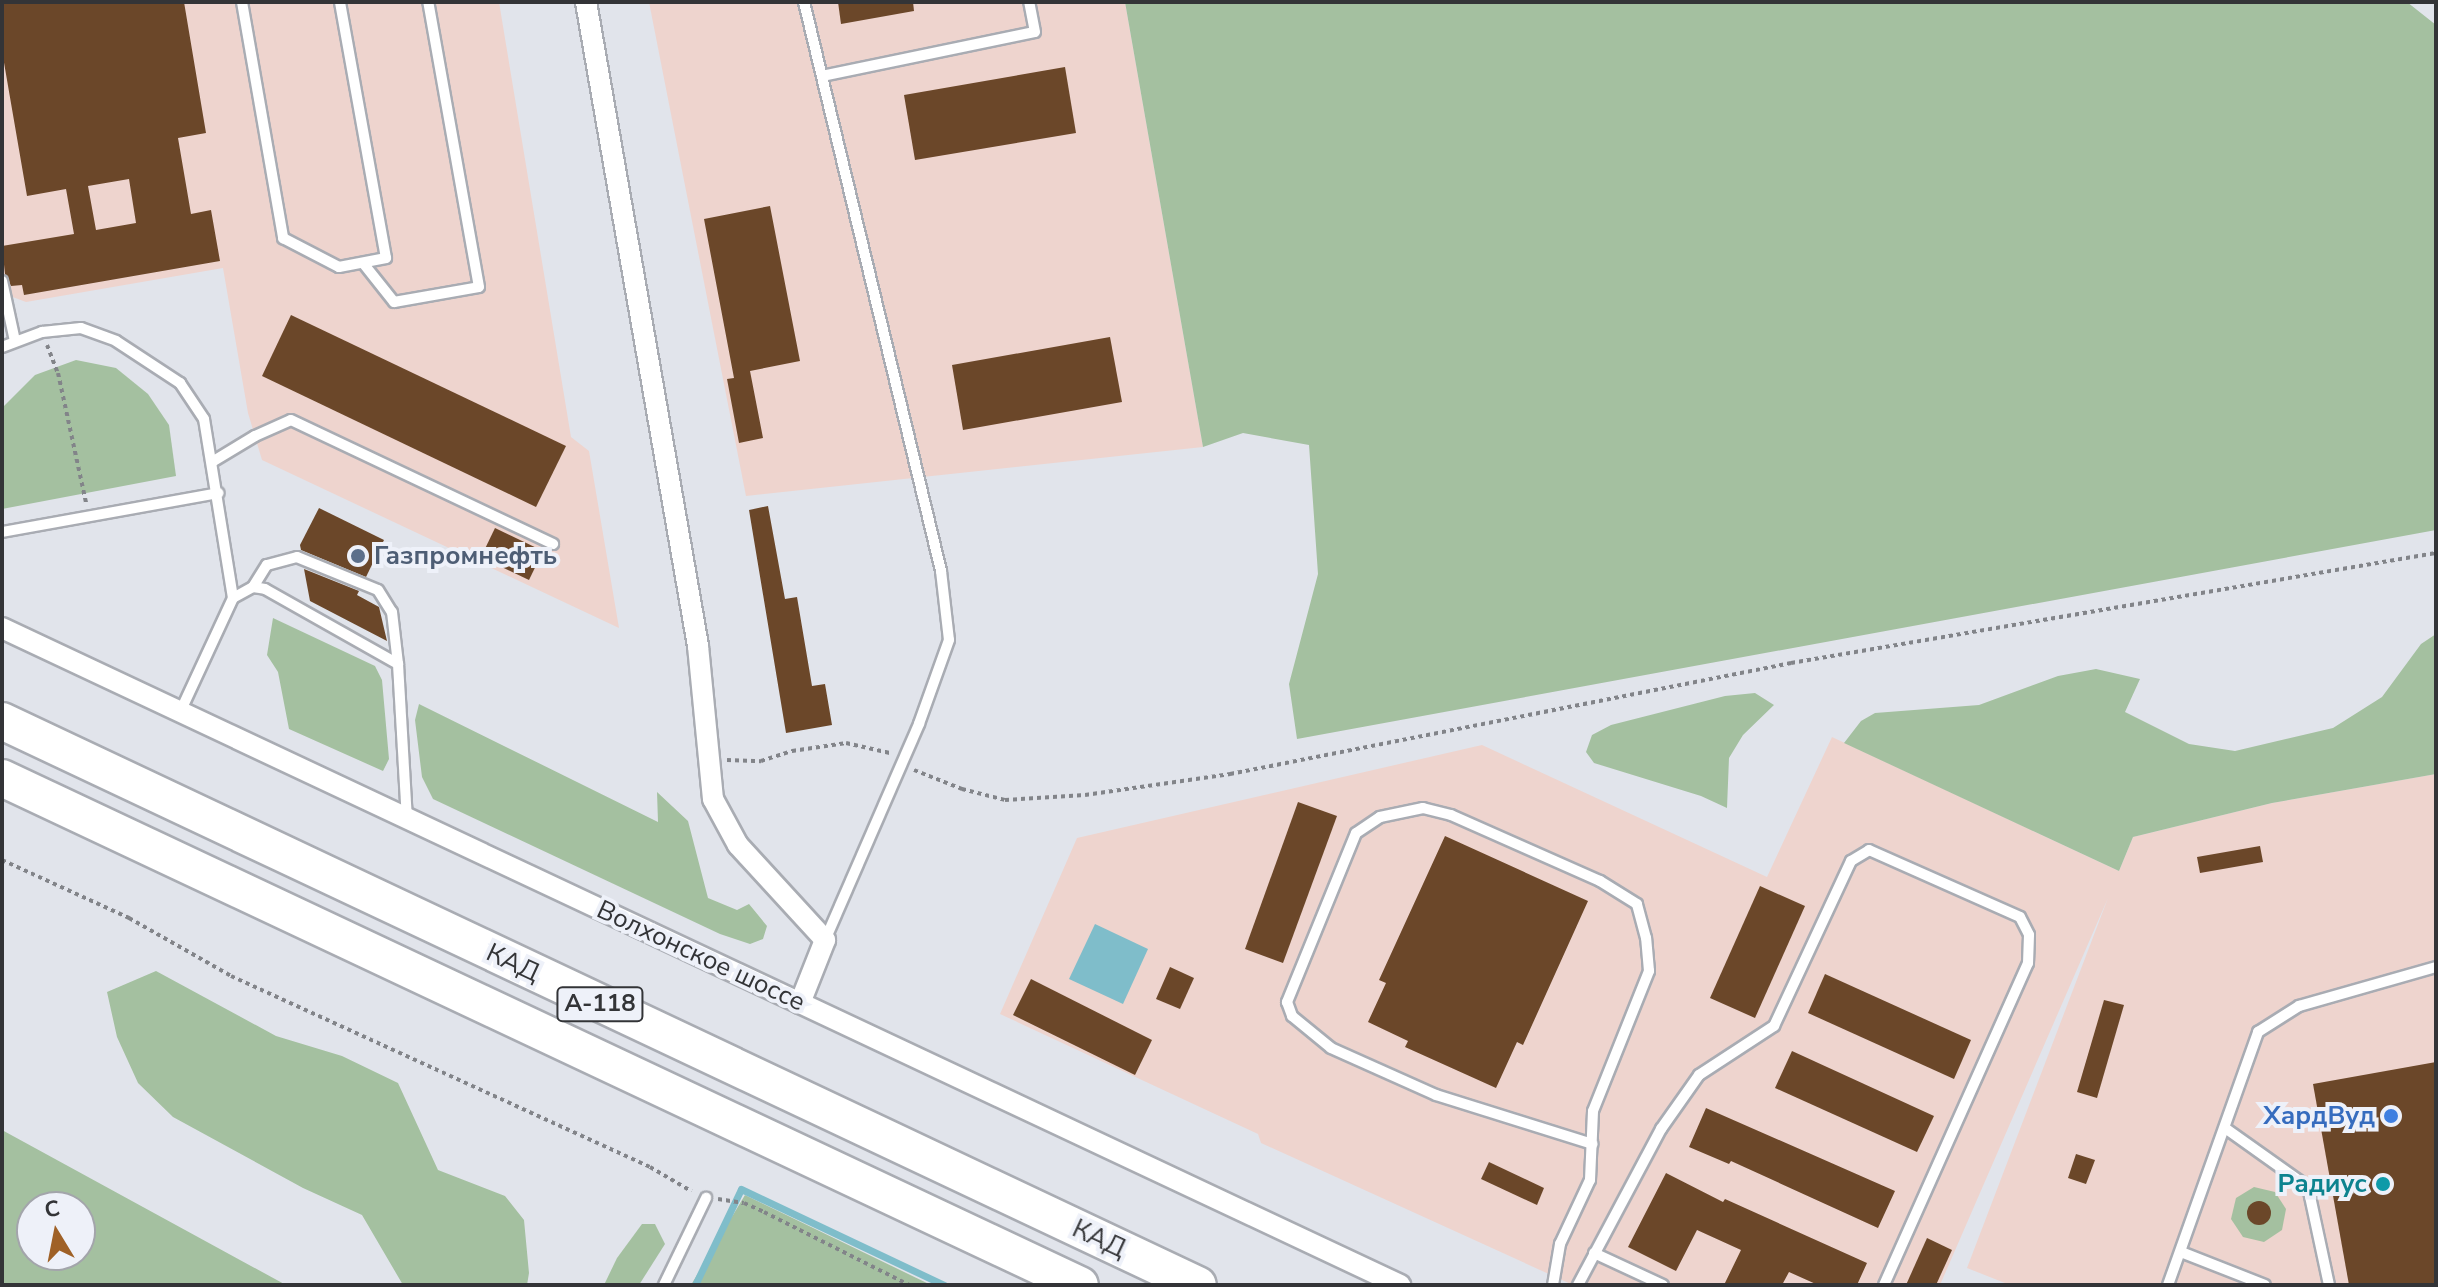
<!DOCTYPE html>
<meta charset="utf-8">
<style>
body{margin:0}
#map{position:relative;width:2438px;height:1287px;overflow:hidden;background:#e1e4eb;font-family:"Nunito Sans",sans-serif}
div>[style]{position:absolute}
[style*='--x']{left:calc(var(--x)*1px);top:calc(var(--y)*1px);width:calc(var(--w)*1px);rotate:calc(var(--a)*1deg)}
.industrial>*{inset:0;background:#eed4ce}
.green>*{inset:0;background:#a4c0a0}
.water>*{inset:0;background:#7fbdca}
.stream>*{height:7px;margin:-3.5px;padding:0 3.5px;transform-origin:3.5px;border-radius:3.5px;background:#7fbdca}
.building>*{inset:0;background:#6b4729}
.round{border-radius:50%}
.path>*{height:4px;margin-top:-2px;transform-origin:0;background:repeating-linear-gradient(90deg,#828489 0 4px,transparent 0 8px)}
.roads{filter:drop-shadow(2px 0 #a9acb3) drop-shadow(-2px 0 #a9acb3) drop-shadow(0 2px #a9acb3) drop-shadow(0 -2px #a9acb3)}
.service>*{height:10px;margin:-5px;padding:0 5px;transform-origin:5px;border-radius:5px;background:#fff}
.minor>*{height:20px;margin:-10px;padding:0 10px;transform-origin:10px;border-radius:10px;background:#fff}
.motorway>*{height:36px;margin:-18px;padding:0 18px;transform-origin:18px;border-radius:18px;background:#fff}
.dots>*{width:22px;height:22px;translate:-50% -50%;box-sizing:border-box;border:4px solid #eef1f9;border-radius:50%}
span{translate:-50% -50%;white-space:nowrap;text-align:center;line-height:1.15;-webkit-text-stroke:8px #eef1f9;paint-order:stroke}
.shield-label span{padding:2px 6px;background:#eef1f9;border:2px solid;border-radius:6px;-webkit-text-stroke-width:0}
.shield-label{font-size:24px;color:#333437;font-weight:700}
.service-label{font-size:26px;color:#4e5e75;font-weight:700}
.left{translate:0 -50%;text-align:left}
.street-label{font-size:26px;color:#333437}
.shop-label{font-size:26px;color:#366cbe;font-weight:700}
.right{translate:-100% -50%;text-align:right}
.culture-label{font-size:26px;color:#0d838f;font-weight:700}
.frame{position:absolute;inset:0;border:4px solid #333437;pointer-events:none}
.north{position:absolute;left:16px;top:1191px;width:80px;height:80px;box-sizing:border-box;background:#eef1f9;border:2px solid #a3a5ab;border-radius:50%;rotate:350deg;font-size:22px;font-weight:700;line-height:32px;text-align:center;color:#333437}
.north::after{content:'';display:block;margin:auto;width:28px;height:36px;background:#9f6127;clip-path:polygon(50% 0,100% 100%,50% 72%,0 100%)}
</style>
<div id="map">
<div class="industrial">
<div style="clip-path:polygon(2px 2px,499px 2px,571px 437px,589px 451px,619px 628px,262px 460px,248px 413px,223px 268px,26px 302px,2px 293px)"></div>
<div style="clip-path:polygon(649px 2px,1125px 2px,1203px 447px,746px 496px)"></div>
<div style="clip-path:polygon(1832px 737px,2119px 871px,2133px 837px,2272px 803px,2436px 774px,2436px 1285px,2010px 1285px,1967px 1268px,2108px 898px,1940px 1285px,1573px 1285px,1261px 1143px,1258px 1134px,1000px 1014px,1077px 838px,1482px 745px,1767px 877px)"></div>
</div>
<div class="green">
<div style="clip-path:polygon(1125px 2px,2407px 2px,2436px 25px,2436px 530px,1297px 739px,1289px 684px,1318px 574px,1309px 445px,1243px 433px,1203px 447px)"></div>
<div style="clip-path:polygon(76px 360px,116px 368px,148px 394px,169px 425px,176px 476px,2px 509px,2px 408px,35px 375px)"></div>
<div style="clip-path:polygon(273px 618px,375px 666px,382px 680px,389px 759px,383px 771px,289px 729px,278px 672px,267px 655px)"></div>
<div style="clip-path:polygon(2436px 634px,2436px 774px,2272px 803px,2133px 837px,2119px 871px,1844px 743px,1861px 721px,1875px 713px,1979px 705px,2058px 676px,2096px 669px,2140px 679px,2125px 712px,2189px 744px,2235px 751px,2333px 728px,2382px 697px,2421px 644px)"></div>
<div style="clip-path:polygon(1755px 693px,1774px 705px,1743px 735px,1729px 758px,1727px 808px,1701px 796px,1594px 763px,1586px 752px,1592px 735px,1611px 725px,1725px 696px)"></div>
<div style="clip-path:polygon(419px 704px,658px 822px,657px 792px,688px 821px,708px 898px,737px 910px,749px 904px,767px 926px,763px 939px,750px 944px,720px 934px,433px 799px,422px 777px,415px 720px)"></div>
<div style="clip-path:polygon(156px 971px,276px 1036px,342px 1056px,398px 1083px,438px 1170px,505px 1196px,524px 1220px,529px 1273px,527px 1285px,403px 1285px,362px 1215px,303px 1188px,173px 1117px,138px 1083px,117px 1037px,107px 992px)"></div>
<div style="clip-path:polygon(evenodd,2px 1130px,286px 1285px,2px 1285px,2px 1130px,32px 1207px,80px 1207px,80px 1255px,32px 1255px,32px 1207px)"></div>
<div style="clip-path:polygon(2254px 1187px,2275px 1192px,2286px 1209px,2282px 1230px,2264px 1242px,2243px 1237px,2231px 1219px,2236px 1198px)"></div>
<div style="clip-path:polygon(745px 1195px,931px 1285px,691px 1285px)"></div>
<div style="clip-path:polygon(642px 1224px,655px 1224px,665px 1244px,639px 1285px,604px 1285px,617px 1258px)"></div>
</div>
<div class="water">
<div style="clip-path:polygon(1095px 924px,1148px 949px,1123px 1004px,1069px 979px)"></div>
</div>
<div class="stream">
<div style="--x:695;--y:1285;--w:106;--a:-64.4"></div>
<div style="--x:741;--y:1189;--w:225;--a:25.3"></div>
</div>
<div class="building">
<div style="clip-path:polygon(evenodd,2px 2px,184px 2px,206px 133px,178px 138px,191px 214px,211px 210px,220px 261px,24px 295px,22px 285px,11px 286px,5px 274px,2px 246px,74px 234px,66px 189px,27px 196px,2px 51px,2px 2px,129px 179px,136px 223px,96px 230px,88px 186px,129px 179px)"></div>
<div style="clip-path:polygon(838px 2px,913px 2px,914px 11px,841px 24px)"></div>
<div style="clip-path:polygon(1065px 67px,1076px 133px,915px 160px,904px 95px)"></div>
<div style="clip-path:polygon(770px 206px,800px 361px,750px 371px,763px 438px,739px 443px,727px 379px,734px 378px,704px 219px)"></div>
<div style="clip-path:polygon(291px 315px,566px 446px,536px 507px,262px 376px)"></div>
<div style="clip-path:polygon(1110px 337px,1122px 402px,963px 430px,952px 365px)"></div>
<div style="clip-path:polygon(768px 506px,785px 599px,797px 597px,812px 686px,825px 684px,832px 725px,786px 733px,749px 510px)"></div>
<div style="clip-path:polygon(319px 508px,384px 540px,366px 577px,301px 550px,300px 545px)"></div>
<div style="clip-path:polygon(495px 528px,543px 551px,529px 580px,481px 557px)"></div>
<div style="clip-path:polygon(304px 569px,359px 591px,357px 595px,379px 607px,387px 641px,310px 601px)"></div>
<div style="clip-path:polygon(1298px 802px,1337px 816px,1283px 963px,1245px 949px)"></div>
<div style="clip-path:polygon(1445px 836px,1588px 901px,1523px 1045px,1517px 1042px,1496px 1088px,1405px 1047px,1408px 1041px,1368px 1022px,1386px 983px,1379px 980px)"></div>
<div style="clip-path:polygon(2260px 846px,2263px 862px,2200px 873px,2197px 857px)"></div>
<div style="clip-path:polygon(1760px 886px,1805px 906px,1755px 1018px,1710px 998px)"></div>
<div style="clip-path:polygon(1170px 967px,1194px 978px,1180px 1009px,1156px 999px)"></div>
<div style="clip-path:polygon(1825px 974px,1971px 1040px,1954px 1079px,1808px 1013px)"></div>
<div style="clip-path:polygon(1031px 979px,1152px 1040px,1135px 1075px,1013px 1015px)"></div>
<div style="clip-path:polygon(2104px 1000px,2124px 1005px,2097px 1098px,2077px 1092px)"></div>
<div style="clip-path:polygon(1792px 1051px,1934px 1116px,1917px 1152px,1775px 1088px)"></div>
<div style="clip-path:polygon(2436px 1062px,2436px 1285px,2349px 1285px,2313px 1084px)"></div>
<div style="clip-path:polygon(1706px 1108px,1895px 1191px,1878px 1228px,1731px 1161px,1729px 1164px,1689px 1147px)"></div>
<div style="clip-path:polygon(2076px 1154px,2095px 1160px,2086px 1184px,2068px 1178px)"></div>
<div style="clip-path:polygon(1489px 1162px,1544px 1188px,1537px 1205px,1481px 1179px)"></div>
<div style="clip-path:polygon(1666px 1173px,1723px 1202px,1725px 1199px,1867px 1263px,1857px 1285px,1818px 1285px,1789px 1272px,1782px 1285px,1724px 1285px,1741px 1250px,1697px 1230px,1676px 1271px,1628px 1247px)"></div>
<div class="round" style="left:2247px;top:1201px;width:24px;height:24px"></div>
<div style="clip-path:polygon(1927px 1238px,1952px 1250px,1936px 1285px,1906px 1285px)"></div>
</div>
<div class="path">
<div style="--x:47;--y:345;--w:30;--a:69"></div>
<div style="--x:58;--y:373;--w:133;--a:77.8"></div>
<div style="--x:727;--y:760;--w:34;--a:2"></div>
<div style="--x:761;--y:761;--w:33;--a:-18"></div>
<div style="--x:792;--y:751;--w:55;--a:-8.4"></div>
<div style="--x:846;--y:743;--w:45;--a:12.8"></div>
<div style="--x:914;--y:770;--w:52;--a:21.6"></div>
<div style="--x:962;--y:789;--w:44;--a:14.3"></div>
<div style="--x:1005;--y:800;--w:80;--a:-3.6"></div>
<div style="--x:1085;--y:795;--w:147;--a:-8.2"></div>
<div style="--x:1230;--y:774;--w:572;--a:-11.19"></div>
<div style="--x:1791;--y:663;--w:654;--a:-9.68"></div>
<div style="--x:2;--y:860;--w:140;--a:24.5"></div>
<div style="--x:129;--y:918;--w:117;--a:29.6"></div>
<div style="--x:231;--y:976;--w:460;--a:24.5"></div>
<div style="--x:650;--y:1167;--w:48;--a:30.3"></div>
<div style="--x:718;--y:1199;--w:26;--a:9"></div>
<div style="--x:744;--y:1203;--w:22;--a:24"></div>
<div style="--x:764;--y:1212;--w:162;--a:26.7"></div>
</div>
<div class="roads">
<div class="service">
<div style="--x:242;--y:2;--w:240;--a:80.1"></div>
<div style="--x:283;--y:238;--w:63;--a:27.4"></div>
<div style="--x:339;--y:267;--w:48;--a:-10.8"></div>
<div style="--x:386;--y:258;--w:260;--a:-100.2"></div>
<div style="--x:804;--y:2;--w:585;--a:76.46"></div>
<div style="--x:941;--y:571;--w:69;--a:83.4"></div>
<div style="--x:949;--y:640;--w:89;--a:109.7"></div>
<div style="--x:919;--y:724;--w:236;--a:113.5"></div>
<div style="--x:822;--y:76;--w:217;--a:-11.7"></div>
<div style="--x:1035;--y:32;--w:31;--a:-101"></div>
<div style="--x:363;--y:263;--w:50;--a:51.5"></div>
<div style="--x:394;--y:302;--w:86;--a:-10"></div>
<div style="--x:479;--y:287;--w:290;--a:-100.1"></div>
<div style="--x:2;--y:281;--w:61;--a:77.8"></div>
<div style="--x:2;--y:347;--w:43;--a:-20.6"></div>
<div style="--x:42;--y:332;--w:39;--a:-6"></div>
<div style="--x:81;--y:328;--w:37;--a:20"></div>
<div style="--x:116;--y:341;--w:77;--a:33.3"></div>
<div style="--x:180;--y:383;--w:43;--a:56.3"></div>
<div style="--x:204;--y:419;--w:181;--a:80.8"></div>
<div style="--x:233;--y:598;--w:126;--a:114.9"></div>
<div style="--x:212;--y:462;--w:50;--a:-31.2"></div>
<div style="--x:255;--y:436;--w:39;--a:-24"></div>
<div style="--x:291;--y:420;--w:290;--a:25.3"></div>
<div style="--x:2;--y:532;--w:220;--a:-10.2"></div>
<div style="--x:253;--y:587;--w:26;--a:-58"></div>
<div style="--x:267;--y:565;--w:31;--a:-15"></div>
<div style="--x:297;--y:557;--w:87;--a:22.2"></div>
<div style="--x:378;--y:590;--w:26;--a:58"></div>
<div style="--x:392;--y:612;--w:52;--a:83.4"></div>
<div style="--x:233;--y:598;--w:23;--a:-29"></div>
<div style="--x:253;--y:587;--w:12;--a:9"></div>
<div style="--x:265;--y:589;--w:153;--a:29.4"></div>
<div style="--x:398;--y:664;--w:154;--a:86.7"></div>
<div style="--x:2225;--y:1128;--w:102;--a:35.4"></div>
<div style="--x:2308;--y:1187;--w:100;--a:77.9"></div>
<div style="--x:2181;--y:1252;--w:90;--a:21.4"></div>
<div style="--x:1594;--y:1253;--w:76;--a:24.9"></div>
<div style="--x:664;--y:1285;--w:97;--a:-64.2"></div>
<div style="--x:1553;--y:1285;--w:42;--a:-80.3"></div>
<div style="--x:1560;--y:1244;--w:71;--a:-64.9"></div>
<div style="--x:1590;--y:1180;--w:69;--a:-87.5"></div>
<div style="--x:1593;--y:1111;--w:151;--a:-68.2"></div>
<div style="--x:1649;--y:971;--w:33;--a:-95"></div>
<div style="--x:1646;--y:938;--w:35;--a:-105"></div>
<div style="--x:1637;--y:904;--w:44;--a:-148.1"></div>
<div style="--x:1600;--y:881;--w:163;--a:-156.1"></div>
<div style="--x:1451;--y:815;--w:29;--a:-166"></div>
<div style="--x:1423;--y:808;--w:44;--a:168.2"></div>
<div style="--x:1380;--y:817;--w:29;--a:146"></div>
<div style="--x:1356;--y:833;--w:183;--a:112.2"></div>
<div style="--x:1287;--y:1002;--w:15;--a:70"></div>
<div style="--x:1292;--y:1016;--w:50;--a:39.4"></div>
<div style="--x:1331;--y:1048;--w:115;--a:24.1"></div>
<div style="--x:1436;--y:1095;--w:164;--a:17.4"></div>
<div style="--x:1578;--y:1285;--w:177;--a:-62"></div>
<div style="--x:1661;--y:1129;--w:66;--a:-54.9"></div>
<div style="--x:1699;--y:1075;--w:90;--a:-33.2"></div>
<div style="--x:1774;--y:1026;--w:182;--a:-65"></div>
<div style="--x:1851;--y:861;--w:21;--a:-31"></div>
<div style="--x:1869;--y:850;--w:165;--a:23.9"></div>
<div style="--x:2020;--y:917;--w:20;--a:63"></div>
<div style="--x:2029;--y:935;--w:28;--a:92"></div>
<div style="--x:2028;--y:963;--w:353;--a:114.1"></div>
<div style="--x:2168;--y:1285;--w:269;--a:-70.4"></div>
<div style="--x:2258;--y:1032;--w:49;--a:-32.4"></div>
<div style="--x:2299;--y:1006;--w:142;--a:-15.9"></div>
</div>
<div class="minor">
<div style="--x:586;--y:2;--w:654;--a:80.13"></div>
<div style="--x:698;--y:646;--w:154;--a:84.4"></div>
<div style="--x:713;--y:799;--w:52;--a:61.5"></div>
<div style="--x:738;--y:845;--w:129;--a:47.5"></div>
<div style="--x:825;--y:940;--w:68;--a:111.6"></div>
<div style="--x:2;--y:628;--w:1545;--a:25.17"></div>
</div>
<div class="motorway">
<div style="--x:2;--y:721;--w:1322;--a:25.25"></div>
<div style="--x:2;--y:778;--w:1191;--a:25.19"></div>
</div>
</div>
<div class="dots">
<div style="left:358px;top:556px;background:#5c6f8a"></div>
<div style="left:2391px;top:1116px;background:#3f7fe0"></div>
<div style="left:2383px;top:1184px;background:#0f9aa8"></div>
</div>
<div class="shield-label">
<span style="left:600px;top:1004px">А-118</span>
</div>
<div class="service-label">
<span class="left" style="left:374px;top:556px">Газпромнефть</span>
</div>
<div class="street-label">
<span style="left:701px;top:956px;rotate:25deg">Волхонское шоссе</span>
<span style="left:513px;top:963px;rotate:25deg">КАД</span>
<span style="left:1099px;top:1239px;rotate:25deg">КАД</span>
</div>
<div class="shop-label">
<span class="right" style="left:2375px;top:1116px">ХардВуд</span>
</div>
<div class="culture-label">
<span class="right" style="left:2367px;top:1184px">Радиус</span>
</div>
<div class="frame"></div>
<div class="north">С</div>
</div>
